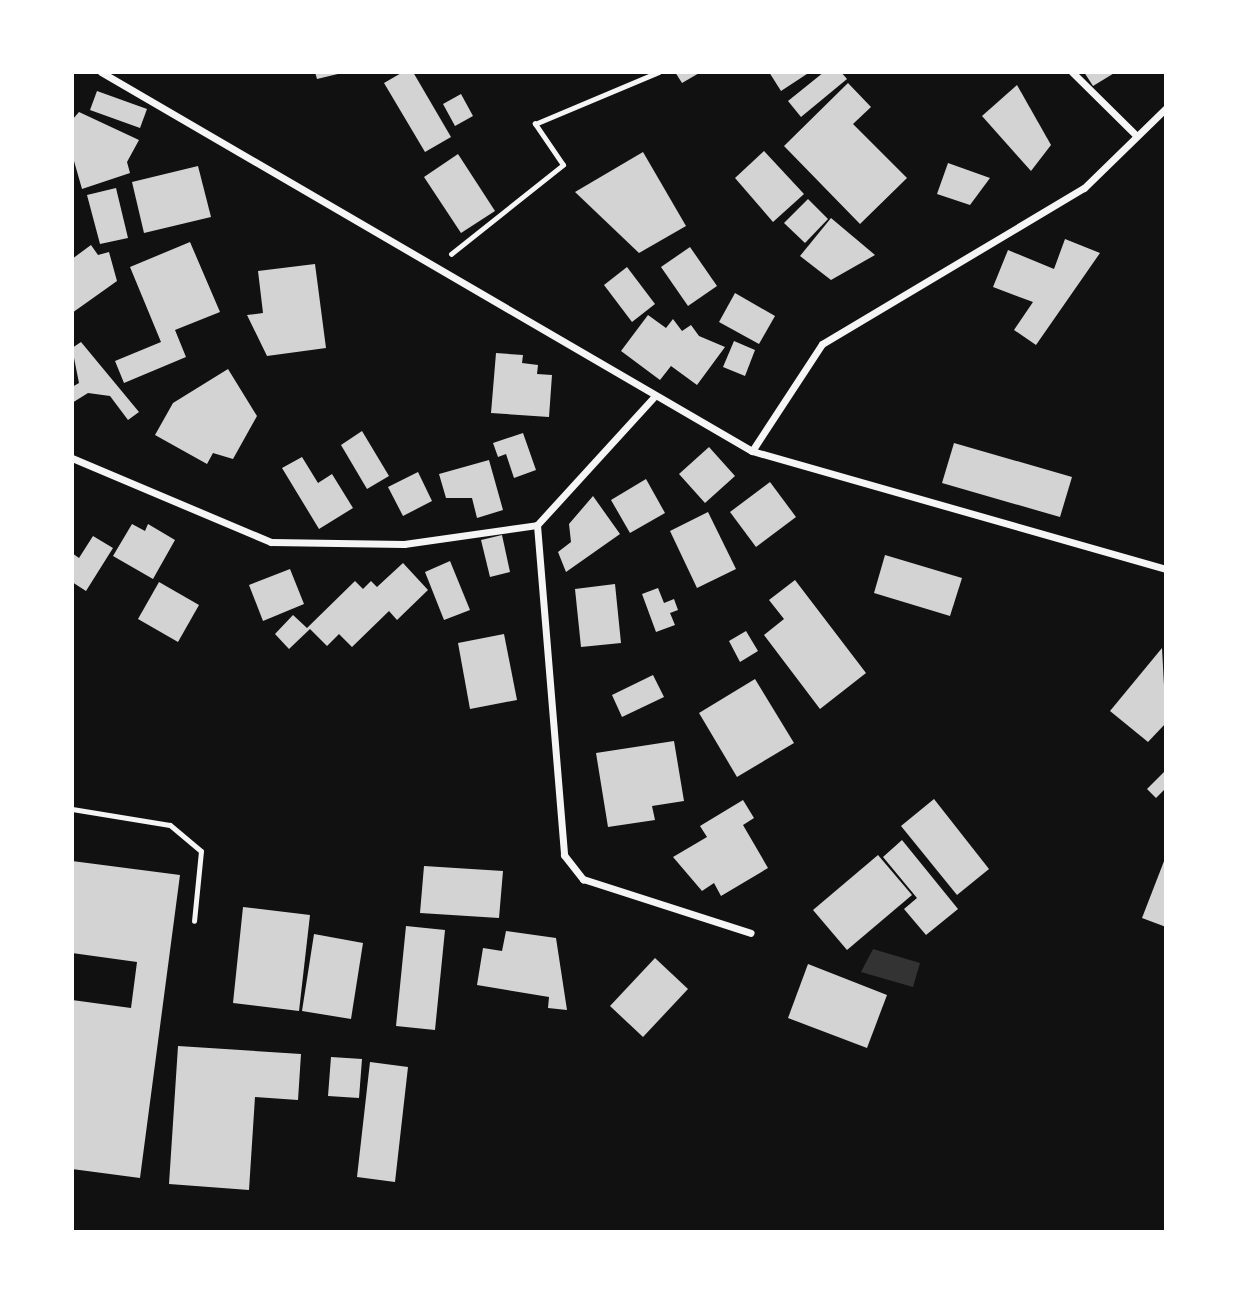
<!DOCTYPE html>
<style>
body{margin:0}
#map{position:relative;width:1238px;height:1304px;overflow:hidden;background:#111;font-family:Figtree,sans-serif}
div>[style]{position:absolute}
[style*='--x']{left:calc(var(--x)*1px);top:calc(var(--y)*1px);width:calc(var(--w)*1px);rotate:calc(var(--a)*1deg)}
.water>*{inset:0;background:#333}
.building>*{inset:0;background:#d3d3d3}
.path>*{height:4.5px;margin:-2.25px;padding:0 2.25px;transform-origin:2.25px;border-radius:2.25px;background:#f5f5f5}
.service>*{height:5px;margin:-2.5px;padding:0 2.5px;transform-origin:2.5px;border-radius:2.5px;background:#f5f5f5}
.minor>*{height:7px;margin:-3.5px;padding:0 3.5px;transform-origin:3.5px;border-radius:3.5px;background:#f5f5f5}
span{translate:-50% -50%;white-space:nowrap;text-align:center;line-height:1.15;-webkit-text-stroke:5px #fff;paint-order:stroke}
.frame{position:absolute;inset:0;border:74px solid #fff;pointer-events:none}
</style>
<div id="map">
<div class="water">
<div style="clip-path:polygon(873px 949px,920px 963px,913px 987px,861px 972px)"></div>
</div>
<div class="building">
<div style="clip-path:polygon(315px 72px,342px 72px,342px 73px,317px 79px)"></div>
<div style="clip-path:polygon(403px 72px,413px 72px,451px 137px,425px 152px,384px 83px)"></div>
<div style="clip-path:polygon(675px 72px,701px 72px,682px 83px)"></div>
<div style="clip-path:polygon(769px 72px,810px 72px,781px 91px)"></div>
<div style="clip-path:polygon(824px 72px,841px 72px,847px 79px,801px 117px,788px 101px)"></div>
<div style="clip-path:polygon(1084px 72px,1116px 72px,1093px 86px)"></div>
<div style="clip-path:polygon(848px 83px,871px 107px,853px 124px,907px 178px,860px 224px,784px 146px)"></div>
<div style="clip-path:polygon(1017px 85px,1051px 145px,1031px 171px,982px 116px)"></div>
<div style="clip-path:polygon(97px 91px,147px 109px,140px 128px,90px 110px)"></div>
<div style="clip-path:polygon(461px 94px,473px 116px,455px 126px,443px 104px)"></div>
<div style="clip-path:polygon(79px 112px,139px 140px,127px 162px,130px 173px,82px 189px,72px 154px,72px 120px)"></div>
<div style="clip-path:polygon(764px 151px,804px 194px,773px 222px,735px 178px)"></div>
<div style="clip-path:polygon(643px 152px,686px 226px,639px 253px,575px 192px)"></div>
<div style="clip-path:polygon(458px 154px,495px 211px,461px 233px,424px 177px)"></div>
<div style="clip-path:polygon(948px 163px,990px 178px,970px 205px,937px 194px)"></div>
<div style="clip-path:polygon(198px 166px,211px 217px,144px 233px,132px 182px)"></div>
<div style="clip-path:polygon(116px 188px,128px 238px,100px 244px,87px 195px)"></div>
<div style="clip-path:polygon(808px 199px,828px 219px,805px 243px,784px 223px)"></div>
<div style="clip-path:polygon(831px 218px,875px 255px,831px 280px,800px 256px)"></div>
<div style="clip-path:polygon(1065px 239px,1100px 253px,1036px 345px,1014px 330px,1033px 302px,993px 287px,1008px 250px,1054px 269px)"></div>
<div style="clip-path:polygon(190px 242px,220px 312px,175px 330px,186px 357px,124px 383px,115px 361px,161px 342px,130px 267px)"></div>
<div style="clip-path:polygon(91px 245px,98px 255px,109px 252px,117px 281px,72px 313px,72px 259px)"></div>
<div style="clip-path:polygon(690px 247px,717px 286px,688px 306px,661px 267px)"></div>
<div style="clip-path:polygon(315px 264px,326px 348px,267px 356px,247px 315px,263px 313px,258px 271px)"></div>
<div style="clip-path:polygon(627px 267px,655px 304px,632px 322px,604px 285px)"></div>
<div style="clip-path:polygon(735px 293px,775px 316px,759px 344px,719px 322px)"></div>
<div style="clip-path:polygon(648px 315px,666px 328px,673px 319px,682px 331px,691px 325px,699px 336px,725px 347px,697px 385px,671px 366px,660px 380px,621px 351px)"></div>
<div style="clip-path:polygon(734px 341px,755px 350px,745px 376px,723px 367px)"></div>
<div style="clip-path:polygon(81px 342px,139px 412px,128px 420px,110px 396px,88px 393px,72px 403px,72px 387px,79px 383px,72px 348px)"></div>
<div style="clip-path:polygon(496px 353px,523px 355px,522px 363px,538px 365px,537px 374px,552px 375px,549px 417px,491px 413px)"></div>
<div style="clip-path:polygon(228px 369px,257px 416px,233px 459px,213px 453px,207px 464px,155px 435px,173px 403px)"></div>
<div style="clip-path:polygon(362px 431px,389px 476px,367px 489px,341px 445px)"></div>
<div style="clip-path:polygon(523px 433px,536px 470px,514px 478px,506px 454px,498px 457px,493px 443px)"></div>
<div style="clip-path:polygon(954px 443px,1072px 477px,1060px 517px,942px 483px)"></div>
<div style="clip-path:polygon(709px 447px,735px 476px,705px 503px,679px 474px)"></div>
<div style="clip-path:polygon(302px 457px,318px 483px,332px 474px,353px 508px,319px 529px,282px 468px)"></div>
<div style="clip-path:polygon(489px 460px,503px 510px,477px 518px,472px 498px,446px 498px,439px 474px)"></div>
<div style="clip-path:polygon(418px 472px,432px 501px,403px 516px,388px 487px)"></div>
<div style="clip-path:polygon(646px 479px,665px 513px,630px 533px,611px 500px)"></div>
<div style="clip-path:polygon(770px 482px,796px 517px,756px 547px,730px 512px)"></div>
<div style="clip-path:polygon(593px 496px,620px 534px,566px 572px,558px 552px,571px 542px,569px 524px)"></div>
<div style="clip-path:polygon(708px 512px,736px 569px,697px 588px,670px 531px)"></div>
<div style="clip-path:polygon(132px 524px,145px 531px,148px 524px,175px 540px,153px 579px,113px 556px)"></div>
<div style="clip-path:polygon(502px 535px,510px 572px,490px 577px,481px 540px)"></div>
<div style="clip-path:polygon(93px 536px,113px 548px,86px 591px,72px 582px,72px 553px,79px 558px)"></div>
<div style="clip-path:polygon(885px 555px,962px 578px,950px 616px,874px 593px)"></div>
<div style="clip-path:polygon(450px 561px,470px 610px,444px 620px,425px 572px)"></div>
<div style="clip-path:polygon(403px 563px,428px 590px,397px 620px,389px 611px,352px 647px,339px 634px,327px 646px,310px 629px,289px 649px,275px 634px,293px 615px,307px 628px,355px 581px,363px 589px,371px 581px,377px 587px)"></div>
<div style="clip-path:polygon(290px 569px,304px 604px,263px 621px,249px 585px)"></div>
<div style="clip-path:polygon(795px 580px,866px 673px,820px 709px,764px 635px,784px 619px,769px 600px)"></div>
<div style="clip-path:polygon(159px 582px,199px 605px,178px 642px,138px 619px)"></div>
<div style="clip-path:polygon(615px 584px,621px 643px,581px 647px,575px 589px)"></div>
<div style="clip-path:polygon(658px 588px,664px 603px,674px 599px,678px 610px,670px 613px,675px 625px,656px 632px,642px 594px)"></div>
<div style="clip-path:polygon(746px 631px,758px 651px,740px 662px,729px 641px)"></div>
<div style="clip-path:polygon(504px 634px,517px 700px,470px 709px,458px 643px)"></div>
<div style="clip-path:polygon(1162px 648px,1166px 723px,1148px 742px,1110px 711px)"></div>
<div style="clip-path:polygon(653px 675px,664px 697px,622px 717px,612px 695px)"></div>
<div style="clip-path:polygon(755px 679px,794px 743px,737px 777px,699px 713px)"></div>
<div style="clip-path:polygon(674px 741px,684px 801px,652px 806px,655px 820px,608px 827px,596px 753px)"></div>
<div style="clip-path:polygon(1166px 770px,1166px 788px,1156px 798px,1147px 789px)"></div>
<div style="clip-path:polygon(934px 799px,989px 869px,957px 895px,901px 826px)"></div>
<div style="clip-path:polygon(743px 800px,754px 818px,743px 825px,768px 868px,721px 896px,714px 883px,702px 891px,673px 857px,707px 837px,700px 826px)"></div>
<div style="clip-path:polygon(902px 840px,958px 909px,926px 935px,904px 909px,917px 898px,883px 857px)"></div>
<div style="clip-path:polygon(878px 855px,912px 895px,847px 950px,813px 910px)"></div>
<div style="clip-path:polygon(1166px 856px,1166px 927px,1142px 918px)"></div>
<div style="clip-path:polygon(72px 861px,180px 875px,140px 1178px,72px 1169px,72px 1000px,131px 1008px,137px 962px,72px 953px)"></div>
<div style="clip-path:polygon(424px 866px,503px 871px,499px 918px,420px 913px)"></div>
<div style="clip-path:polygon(243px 907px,310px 915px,299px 1011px,233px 1003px)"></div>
<div style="clip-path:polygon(406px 926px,445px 930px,435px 1030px,396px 1026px)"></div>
<div style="clip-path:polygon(506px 931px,556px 938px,567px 1010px,548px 1008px,549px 997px,477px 985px,483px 948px,502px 951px)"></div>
<div style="clip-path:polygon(314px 934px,363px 943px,351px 1019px,302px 1011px)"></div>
<div style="clip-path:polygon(655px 958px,688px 989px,643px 1037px,610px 1006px)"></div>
<div style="clip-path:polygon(808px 964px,887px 995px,867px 1048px,788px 1018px)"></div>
<div style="clip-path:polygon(178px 1046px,301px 1054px,298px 1100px,255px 1097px,249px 1190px,169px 1184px)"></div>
<div style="clip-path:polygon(331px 1057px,362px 1059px,359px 1098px,328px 1096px)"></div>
<div style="clip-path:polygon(370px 1062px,408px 1067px,395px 1182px,357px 1177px)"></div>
</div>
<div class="path">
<div style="--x:451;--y:254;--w:143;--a:-38.5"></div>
<div style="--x:563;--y:165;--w:50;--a:-124.3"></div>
<div style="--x:535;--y:124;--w:134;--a:-22.8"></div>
</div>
<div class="service">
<div style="--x:72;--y:809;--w:99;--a:9.3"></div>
<div style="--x:170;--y:825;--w:40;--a:40"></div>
<div style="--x:201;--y:851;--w:70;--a:95.7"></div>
</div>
<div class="minor">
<div style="--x:101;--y:72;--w:753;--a:30.21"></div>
<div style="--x:752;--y:451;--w:430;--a:15.9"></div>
<div style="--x:1072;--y:72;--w:91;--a:44.6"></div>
<div style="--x:752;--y:451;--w:128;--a:-56.8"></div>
<div style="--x:822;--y:344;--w:305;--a:-30.8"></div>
<div style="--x:1084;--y:188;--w:115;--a:-44.3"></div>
<div style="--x:72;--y:458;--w:216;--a:22.9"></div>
<div style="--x:271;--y:542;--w:133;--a:0.9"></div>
<div style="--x:404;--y:544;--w:134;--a:-8.1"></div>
<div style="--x:537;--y:525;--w:173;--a:-47.6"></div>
<div style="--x:537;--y:525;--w:331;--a:85.3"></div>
<div style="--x:564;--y:855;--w:31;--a:52"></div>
<div style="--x:583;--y:879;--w:176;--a:17.8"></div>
</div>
<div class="frame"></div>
</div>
